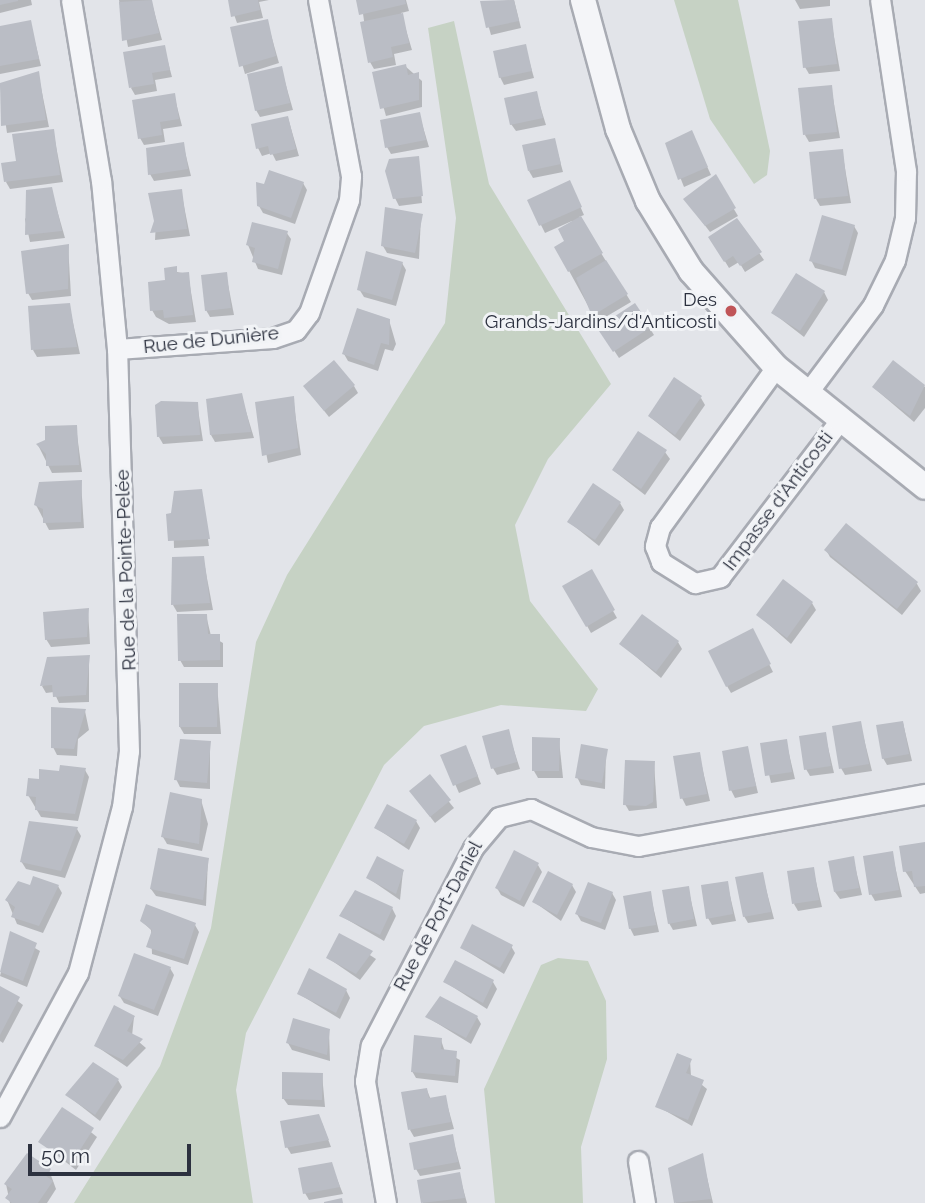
<!DOCTYPE html>
<meta charset="utf-8">
<style>
body{margin:0}
#map{position:relative;width:925px;height:1203px;overflow:hidden;background:#e2e4e9;font-family:Raleway,sans-serif}
div>[style]{position:absolute}
[style*='--x']{left:calc(var(--x)*1px);top:calc(var(--y)*1px);width:calc(var(--w)*1px);rotate:calc(var(--a)*1deg)}
.green>*{inset:0;background:#c6d2c4}
.shadow>*{inset:0;background:#0003}
.building>*{inset:0;background:#babdc5}
.roads{filter:drop-shadow(2px 0 #a8abb3) drop-shadow(-2px 0 #a8abb3) drop-shadow(0 2px #a8abb3) drop-shadow(0 -2px #a8abb3)}
.minor>*{height:19px;margin:-9.5px;padding:0 9.5px;transform-origin:9.5px;border-radius:9.5px;background:#f4f5f8}
.tertiary>*{height:24px;margin:-12px;padding:0 12px;transform-origin:12px;border-radius:12px;background:#f4f5f8}
.dots>*{width:19px;height:19px;translate:-50% -50%;box-sizing:border-box;border:4px solid #f1f3f6;border-radius:50%}
span{translate:-50% -50%;white-space:nowrap;text-align:center;line-height:1.15;-webkit-text-stroke:6px #f1f3f6;paint-order:stroke}
.poi-label{font-size:19px;color:#2c313f}
.right{translate:-100% -50%;text-align:right}
.street-label{font-size:19px;color:#2c313f}
.scale{position:absolute;left:28px;top:1144px;width:163px;height:32px;box-sizing:border-box;border:4px solid #2c313f;border-top:0;padding-left:9px;font-size:21px;line-height:24px;white-space:nowrap;color:#2c313f;-webkit-text-stroke:5px #f1f3f6;paint-order:stroke}
</style>
<div id="map">
<div class="green">
<div style="clip-path:polygon(674px 0,738px 0,770px 151px,767px 175px,754px 184px,710px 119px)"></div>
<div style="clip-path:polygon(454px 21px,489px 184px,611px 384px,548px 459px,515px 525px,530px 601px,598px 689px,586px 711px,501px 705px,424px 726px,384px 765px,246px 1033px,236px 1090px,253px 1203px,74px 1203px,160px 1066px,211px 928px,256px 642px,287px 575px,445px 323px,456px 218px,428px 28px)"></div>
<div style="clip-path:polygon(558px 958px,588px 961px,606px 1001px,607px 1059px,581px 1147px,583px 1203px,495px 1203px,484px 1089px,541px 965px)"></div>
</div>
<div class="shadow">
<div style="clip-path:polygon(0 0,31px 0,32px 5px,0 13px)"></div>
<div style="clip-path:polygon(151px 0,162px 40px,128px 47px,119px 0)"></div>
<div style="clip-path:polygon(229px 0,269px 0,259px 2px,263px 18px,237px 23px)"></div>
<div style="clip-path:polygon(361px 0,406px 0,409px 11px,401px 13px,412px 50px,394px 54px,396px 65px,374px 69px,370px 62px)"></div>
<div style="clip-path:polygon(514px 0,521px 28px,491px 35px,482px 3px)"></div>
<div style="clip-path:polygon(795px 0,830px 0,830px 6px,800px 9px)"></div>
<div style="clip-path:polygon(831px 20px,840px 71px,809px 74px,805px 67px)"></div>
<div style="clip-path:polygon(267px 21px,279px 63px,245px 74px,232px 28px)"></div>
<div style="clip-path:polygon(30px 22px,41px 66px,0 74px,0 28px)"></div>
<div style="clip-path:polygon(525px 46px,534px 78px,504px 85px,500px 77px)"></div>
<div style="clip-path:polygon(164px 47px,172px 77px,155px 80px,157px 91px,135px 95px,131px 88px)"></div>
<div style="clip-path:polygon(405px 66px,422px 81px,422px 107px,386px 116px,374px 74px)"></div>
<div style="clip-path:polygon(281px 68px,293px 110px,260px 117px,256px 110px)"></div>
<div style="clip-path:polygon(38px 73px,49px 127px,7px 133px,0 85px)"></div>
<div style="clip-path:polygon(831px 87px,840px 138px,809px 142px,805px 135px)"></div>
<div style="clip-path:polygon(536px 93px,546px 125px,516px 131px,511px 124px)"></div>
<div style="clip-path:polygon(174px 95px,182px 126px,163px 129px,165px 142px,144px 145px,140px 138px)"></div>
<div style="clip-path:polygon(419px 114px,429px 147px,391px 154px,387px 147px)"></div>
<div style="clip-path:polygon(288px 118px,299px 156px,276px 161px,272px 153px,262px 156px,258px 148px)"></div>
<div style="clip-path:polygon(53px 131px,63px 182px,10px 189px,6px 182px,18px 162px)"></div>
<div style="clip-path:polygon(554px 139px,563px 172px,533px 178px,529px 171px)"></div>
<div style="clip-path:polygon(695px 140px,711px 175px,684px 187px,667px 144px)"></div>
<div style="clip-path:polygon(183px 144px,191px 176px,154px 181px,150px 174px)"></div>
<div style="clip-path:polygon(842px 151px,851px 203px,820px 206px,816px 199px)"></div>
<div style="clip-path:polygon(418px 157px,422px 203px,399px 206px,395px 198px)"></div>
<div style="clip-path:polygon(715px 177px,738px 216px,710px 232px,690px 206px)"></div>
<div style="clip-path:polygon(303px 183px,307px 190px,295px 224px,263px 213px,259px 206px)"></div>
<div style="clip-path:polygon(51px 189px,65px 238px,30px 242px,25px 219px)"></div>
<div style="clip-path:polygon(573px 190px,584px 215px,579px 217px,631px 302px,597px 322px,556px 247px,567px 241px,572px 221px,545px 233px,529px 201px)"></div>
<div style="clip-path:polygon(181px 191px,190px 236px,155px 240px,156px 221px)"></div>
<div style="clip-path:polygon(421px 216px,419px 259px,387px 253px,383px 246px)"></div>
<div style="clip-path:polygon(737px 221px,764px 260px,745px 272px,739px 262px,729px 268px,711px 238px)"></div>
<div style="clip-path:polygon(854px 226px,858px 233px,846px 276px,815px 268px,811px 260px)"></div>
<div style="clip-path:polygon(286px 232px,291px 239px,282px 275px,258px 269px,248px 245px)"></div>
<div style="clip-path:polygon(68px 245px,71px 296px,32px 300px,28px 293px)"></div>
<div style="clip-path:polygon(402px 263px,406px 270px,396px 306px,364px 297px,359px 289px)"></div>
<div style="clip-path:polygon(166px 270px,188px 274px,196px 322px,169px 324px,156px 317px,152px 310px,167px 282px)"></div>
<div style="clip-path:polygon(226px 274px,234px 315px,210px 317px,206px 310px)"></div>
<div style="clip-path:polygon(824px 292px,828px 300px,804px 337px,773px 313px)"></div>
<div style="clip-path:polygon(69px 305px,80px 354px,37px 357px,33px 350px)"></div>
<div style="clip-path:polygon(635px 305px,654px 335px,619px 358px,604px 335px)"></div>
<div style="clip-path:polygon(389px 320px,396px 344px,393px 351px,385px 349px,378px 371px,348px 361px,344px 354px)"></div>
<div style="clip-path:polygon(893px 363px,925px 387px,925px 408px,914px 422px,874px 388px)"></div>
<div style="clip-path:polygon(354px 386px,358px 393px,329px 417px,310px 393px)"></div>
<div style="clip-path:polygon(241px 395px,254px 438px,215px 442px,211px 435px)"></div>
<div style="clip-path:polygon(293px 398px,301px 455px,268px 463px,257px 404px)"></div>
<div style="clip-path:polygon(701px 398px,705px 405px,680px 441px,650px 417px)"></div>
<div style="clip-path:polygon(197px 403px,203px 441px,163px 444px,159px 437px)"></div>
<div style="clip-path:polygon(76px 427px,82px 472px,52px 473px,38px 445px)"></div>
<div style="clip-path:polygon(665px 452px,670px 459px,645px 495px,614px 471px)"></div>
<div style="clip-path:polygon(81px 482px,84px 528px,49px 530px,36px 505px)"></div>
<div style="clip-path:polygon(201px 491px,209px 546px,174px 548px,173px 515px)"></div>
<div style="clip-path:polygon(620px 503px,624px 510px,599px 546px,569px 522px)"></div>
<div style="clip-path:polygon(846px 526px,917px 584px,921px 591px,902px 615px,830px 557px,826px 550px)"></div>
<div style="clip-path:polygon(203px 557px,213px 610px,177px 612px,173px 605px)"></div>
<div style="clip-path:polygon(591px 572px,617px 618px,591px 633px,565px 586px)"></div>
<div style="clip-path:polygon(812px 603px,816px 610px,791px 644px,758px 615px)"></div>
<div style="clip-path:polygon(88px 610px,90px 644px,51px 647px,46px 639px)"></div>
<div style="clip-path:polygon(206px 615px,211px 636px,223px 643px,223px 667px,184px 667px,180px 660px)"></div>
<div style="clip-path:polygon(756px 638px,773px 672px,731px 693px,727px 686px)"></div>
<div style="clip-path:polygon(678px 642px,682px 649px,661px 678px,621px 644px)"></div>
<div style="clip-path:polygon(89px 657px,89px 702px,59px 703px,54px 692px,46px 693px,42px 686px)"></div>
<div style="clip-path:polygon(217px 684px,221px 734px,184px 734px,180px 727px)"></div>
<div style="clip-path:polygon(85px 711px,89px 730px,78px 739px,77px 756px,57px 755px,53px 747px)"></div>
<div style="clip-path:polygon(860px 723px,872px 771px,845px 775px,841px 768px)"></div>
<div style="clip-path:polygon(903px 723px,912px 761px,887px 765px,883px 758px)"></div>
<div style="clip-path:polygon(508px 732px,520px 769px,497px 775px,493px 768px)"></div>
<div style="clip-path:polygon(825px 734px,834px 773px,810px 776px,806px 769px)"></div>
<div style="clip-path:polygon(559px 740px,563px 778px,538px 778px,534px 771px)"></div>
<div style="clip-path:polygon(786px 741px,795px 779px,771px 783px,762px 744px)"></div>
<div style="clip-path:polygon(210px 743px,210px 789px,180px 787px,176px 779px)"></div>
<div style="clip-path:polygon(747px 748px,758px 793px,735px 798px,731px 790px)"></div>
<div style="clip-path:polygon(606px 751px,605px 789px,581px 785px,577px 777px)"></div>
<div style="clip-path:polygon(469px 754px,481px 784px,459px 793px,443px 756px)"></div>
<div style="clip-path:polygon(699px 754px,710px 801px,686px 806px,682px 798px)"></div>
<div style="clip-path:polygon(654px 763px,657px 808px,629px 811px,625px 804px)"></div>
<div style="clip-path:polygon(85px 770px,89px 777px,78px 821px,41px 817px,28px 795px,40px 781px)"></div>
<div style="clip-path:polygon(429px 777px,454px 808px,435px 823px,411px 792px)"></div>
<div style="clip-path:polygon(201px 800px,208px 824px,202px 851px,167px 844px,163px 837px)"></div>
<div style="clip-path:polygon(416px 821px,420px 828px,409px 850px,376px 828px)"></div>
<div style="clip-path:polygon(77px 829px,81px 836px,65px 878px,26px 869px,21px 861px)"></div>
<div style="clip-path:polygon(925px 844px,925px 893px,920px 894px,905px 871px)"></div>
<div style="clip-path:polygon(892px 853px,902px 897px,875px 901px,871px 894px)"></div>
<div style="clip-path:polygon(853px 858px,862px 895px,840px 899px,835px 892px)"></div>
<div style="clip-path:polygon(208px 859px,206px 906px,156px 896px,151px 889px)"></div>
<div style="clip-path:polygon(538px 865px,542px 872px,524px 907px,501px 895px,497px 888px)"></div>
<div style="clip-path:polygon(813px 869px,822px 907px,798px 911px,794px 904px)"></div>
<div style="clip-path:polygon(403px 871px,400px 900px,368px 878px)"></div>
<div style="clip-path:polygon(762px 874px,774px 919px,748px 923px,744px 916px)"></div>
<div style="clip-path:polygon(727px 883px,736px 921px,712px 925px,708px 918px)"></div>
<div style="clip-path:polygon(572px 885px,576px 892px,561px 921px,534px 902px)"></div>
<div style="clip-path:polygon(58px 886px,62px 893px,43px 933px,17px 924px,7px 900px)"></div>
<div style="clip-path:polygon(688px 888px,697px 926px,673px 930px,669px 923px)"></div>
<div style="clip-path:polygon(612px 893px,616px 900px,605px 930px,581px 921px,577px 914px)"></div>
<div style="clip-path:polygon(650px 893px,659px 932px,634px 936px,630px 928px)"></div>
<div style="clip-path:polygon(392px 908px,396px 916px,384px 941px,341px 916px)"></div>
<div style="clip-path:polygon(142px 921px,195px 925px,199px 932px,188px 965px,152px 954px,151px 930px)"></div>
<div style="clip-path:polygon(11px 934px,40px 951px,27px 987px,0 976px)"></div>
<div style="clip-path:polygon(339px 935px,376px 959px,360px 980px,328px 958px)"></div>
<div style="clip-path:polygon(511px 946px,515px 953px,504px 974px,462px 948px)"></div>
<div style="clip-path:polygon(170px 968px,174px 975px,158px 1016px,124px 1003px,119px 995px)"></div>
<div style="clip-path:polygon(445px 982px,493px 982px,497px 989px,487px 1009px)"></div>
<div style="clip-path:polygon(0 988px,23px 1005px,3px 1043px,0 1041px)"></div>
<div style="clip-path:polygon(346px 990px,350px 998px,340px 1019px,299px 994px)"></div>
<div style="clip-path:polygon(134px 1017px,132px 1036px,146px 1048px,127px 1067px,96px 1046px)"></div>
<div style="clip-path:polygon(427px 1017px,477px 1017px,481px 1024px,471px 1044px)"></div>
<div style="clip-path:polygon(329px 1031px,330px 1061px,292px 1050px,288px 1043px)"></div>
<div style="clip-path:polygon(441px 1040px,445px 1052px,460px 1060px,458px 1083px,416px 1078px,412px 1071px)"></div>
<div style="clip-path:polygon(690px 1060px,691px 1076px,707px 1089px,692px 1126px,657px 1106px)"></div>
<div style="clip-path:polygon(322px 1074px,325px 1107px,288px 1105px,283px 1098px)"></div>
<div style="clip-path:polygon(118px 1080px,122px 1087px,100px 1121px,67px 1095px)"></div>
<div style="clip-path:polygon(427px 1090px,431px 1100px,445px 1097px,454px 1129px,414px 1137px,410px 1130px)"></div>
<div style="clip-path:polygon(62px 1109px,97px 1137px,76px 1170px,40px 1142px)"></div>
<div style="clip-path:polygon(322px 1123px,331px 1147px,291px 1154px,287px 1147px)"></div>
<div style="clip-path:polygon(452px 1136px,461px 1169px,420px 1176px,416px 1169px)"></div>
<div style="clip-path:polygon(702px 1156px,713px 1203px,676px 1203px,670px 1169px)"></div>
<div style="clip-path:polygon(331px 1164px,343px 1194px,309px 1200px,305px 1193px)"></div>
<div style="clip-path:polygon(49px 1170px,56px 1189px,47px 1203px,10px 1203px,6px 1184px)"></div>
<div style="clip-path:polygon(459px 1174px,467px 1203px,423px 1203px,419px 1181px)"></div>
</div>
<div class="building">
<div style="clip-path:polygon(0 0,18px 0,18px 1px,0 5px)"></div>
<div style="clip-path:polygon(152px 0,159px 33px,122px 41px,119px 2px)"></div>
<div style="clip-path:polygon(228px 0,258px 0,260px 10px,231px 17px)"></div>
<div style="clip-path:polygon(356px 0,405px 0,406px 4px,359px 15px)"></div>
<div style="clip-path:polygon(514px 0,519px 21px,486px 28px,480px 1px)"></div>
<div style="clip-path:polygon(403px 13px,409px 43px,391px 47px,393px 57px,368px 63px,360px 22px)"></div>
<div style="clip-path:polygon(832px 18px,837px 64px,803px 68px,798px 21px)"></div>
<div style="clip-path:polygon(268px 19px,276px 56px,239px 67px,230px 27px)"></div>
<div style="clip-path:polygon(31px 20px,39px 59px,0 66px,0 26px)"></div>
<div style="clip-path:polygon(526px 44px,532px 71px,499px 78px,493px 51px)"></div>
<div style="clip-path:polygon(165px 45px,170px 70px,152px 73px,154px 84px,129px 88px,123px 52px)"></div>
<div style="clip-path:polygon(406px 64px,408px 75px,419px 72px,419px 100px,380px 109px,372px 72px)"></div>
<div style="clip-path:polygon(282px 66px,290px 103px,255px 111px,247px 74px)"></div>
<div style="clip-path:polygon(39px 71px,46px 120px,1px 126px,0 83px)"></div>
<div style="clip-path:polygon(832px 85px,837px 132px,803px 135px,798px 88px)"></div>
<div style="clip-path:polygon(537px 91px,543px 118px,510px 125px,504px 98px)"></div>
<div style="clip-path:polygon(175px 93px,179px 119px,160px 122px,162px 135px,138px 139px,132px 100px)"></div>
<div style="clip-path:polygon(420px 112px,426px 140px,385px 148px,380px 120px)"></div>
<div style="clip-path:polygon(288px 116px,296px 149px,270px 155px,268px 146px,256px 149px,251px 124px)"></div>
<div style="clip-path:polygon(54px 129px,60px 175px,4px 182px,1px 163px,16px 161px,12px 134px)"></div>
<div style="clip-path:polygon(692px 130px,708px 167px,678px 180px,665px 143px)"></div>
<div style="clip-path:polygon(555px 138px,561px 164px,528px 171px,522px 145px)"></div>
<div style="clip-path:polygon(184px 142px,188px 169px,148px 175px,146px 148px)"></div>
<div style="clip-path:polygon(843px 149px,848px 196px,814px 199px,809px 152px)"></div>
<div style="clip-path:polygon(419px 156px,423px 196px,393px 199px,385px 171px,389px 159px)"></div>
<div style="clip-path:polygon(269px 170px,304px 182px,291px 218px,257px 206px,256px 182px,264px 184px)"></div>
<div style="clip-path:polygon(716px 174px,736px 208px,705px 226px,683px 199px)"></div>
<div style="clip-path:polygon(570px 180px,582px 207px,539px 226px,527px 200px)"></div>
<div style="clip-path:polygon(52px 187px,62px 231px,25px 235px,26px 190px)"></div>
<div style="clip-path:polygon(182px 189px,187px 229px,150px 233px,154px 221px,148px 193px)"></div>
<div style="clip-path:polygon(385px 207px,423px 214px,415px 253px,381px 246px)"></div>
<div style="clip-path:polygon(822px 215px,855px 225px,842px 270px,809px 261px)"></div>
<div style="clip-path:polygon(581px 216px,603px 253px,568px 272px,554px 247px,564px 241px,558px 229px)"></div>
<div style="clip-path:polygon(737px 218px,762px 252px,740px 266px,733px 256px,724px 262px,708px 237px)"></div>
<div style="clip-path:polygon(252px 222px,288px 231px,278px 269px,252px 262px,255px 248px,246px 245px)"></div>
<div style="clip-path:polygon(69px 244px,68px 289px,26px 294px,21px 251px)"></div>
<div style="clip-path:polygon(366px 251px,403px 262px,392px 300px,357px 290px)"></div>
<div style="clip-path:polygon(606px 260px,628px 294px,592px 316px,576px 278px)"></div>
<div style="clip-path:polygon(177px 266px,177px 273px,189px 272px,193px 315px,164px 318px,163px 310px,150px 311px,148px 282px,165px 280px,164px 268px)"></div>
<div style="clip-path:polygon(227px 272px,231px 308px,205px 311px,201px 275px)"></div>
<div style="clip-path:polygon(796px 273px,825px 291px,800px 331px,771px 313px)"></div>
<div style="clip-path:polygon(70px 303px,77px 347px,31px 350px,28px 306px)"></div>
<div style="clip-path:polygon(635px 303px,651px 327px,613px 352px,597px 328px)"></div>
<div style="clip-path:polygon(357px 308px,390px 319px,389px 345px,381px 343px,374px 365px,342px 354px)"></div>
<div style="clip-path:polygon(334px 360px,355px 385px,324px 411px,303px 386px)"></div>
<div style="clip-path:polygon(893px 360px,925px 385px,910px 416px,872px 387px)"></div>
<div style="clip-path:polygon(674px 377px,702px 396px,675px 435px,648px 416px)"></div>
<div style="clip-path:polygon(242px 393px,251px 432px,210px 435px,206px 399px)"></div>
<div style="clip-path:polygon(294px 396px,298px 448px,262px 456px,255px 402px)"></div>
<div style="clip-path:polygon(161px 401px,198px 402px,200px 435px,157px 437px,155px 405px)"></div>
<div style="clip-path:polygon(77px 425px,79px 465px,46px 466px,46px 454px,36px 444px,45px 440px,45px 426px)"></div>
<div style="clip-path:polygon(638px 431px,667px 450px,641px 489px,612px 470px)"></div>
<div style="clip-path:polygon(82px 480px,81px 522px,43px 523px,43px 509px,34px 505px,39px 482px)"></div>
<div style="clip-path:polygon(593px 483px,621px 502px,595px 540px,567px 522px)"></div>
<div style="clip-path:polygon(202px 489px,210px 539px,168px 541px,166px 514px,171px 513px,174px 491px)"></div>
<div style="clip-path:polygon(846px 523px,918px 582px,897px 609px,824px 550px)"></div>
<div style="clip-path:polygon(204px 556px,210px 603px,171px 605px,172px 557px)"></div>
<div style="clip-path:polygon(592px 569px,615px 610px,586px 627px,562px 586px)"></div>
<div style="clip-path:polygon(783px 579px,813px 602px,787px 638px,756px 615px)"></div>
<div style="clip-path:polygon(89px 608px,87px 637px,45px 640px,43px 612px)"></div>
<div style="clip-path:polygon(177px 614px,207px 614px,208px 634px,220px 634px,220px 660px,178px 661px)"></div>
<div style="clip-path:polygon(642px 614px,679px 641px,656px 672px,619px 644px)"></div>
<div style="clip-path:polygon(753px 628px,771px 664px,726px 687px,708px 651px)"></div>
<div style="clip-path:polygon(90px 655px,86px 695px,53px 697px,52px 685px,40px 686px,47px 657px)"></div>
<div style="clip-path:polygon(179px 683px,218px 683px,217px 727px,179px 727px)"></div>
<div style="clip-path:polygon(51px 707px,86px 709px,74px 749px,51px 748px)"></div>
<div style="clip-path:polygon(861px 721px,869px 764px,839px 769px,832px 726px)"></div>
<div style="clip-path:polygon(903px 721px,909px 754px,882px 759px,876px 725px)"></div>
<div style="clip-path:polygon(509px 729px,517px 762px,491px 769px,482px 736px)"></div>
<div style="clip-path:polygon(826px 732px,831px 766px,804px 770px,799px 736px)"></div>
<div style="clip-path:polygon(532px 737px,560px 738px,559px 771px,532px 771px)"></div>
<div style="clip-path:polygon(180px 739px,211px 741px,207px 783px,174px 780px)"></div>
<div style="clip-path:polygon(787px 739px,792px 772px,765px 776px,760px 743px)"></div>
<div style="clip-path:polygon(581px 744px,608px 749px,602px 783px,575px 778px)"></div>
<div style="clip-path:polygon(466px 745px,478px 776px,453px 786px,440px 755px)"></div>
<div style="clip-path:polygon(748px 746px,756px 786px,729px 791px,722px 751px)"></div>
<div style="clip-path:polygon(700px 752px,707px 794px,680px 799px,673px 756px)"></div>
<div style="clip-path:polygon(625px 760px,655px 761px,653px 802px,646px 806px,623px 805px)"></div>
<div style="clip-path:polygon(60px 765px,86px 768px,75px 814px,35px 810px,36px 797px,26px 796px,28px 778px,39px 779px,39px 769px,59px 771px)"></div>
<div style="clip-path:polygon(430px 774px,451px 800px,430px 817px,409px 791px)"></div>
<div style="clip-path:polygon(170px 792px,202px 799px,199px 844px,161px 837px)"></div>
<div style="clip-path:polygon(387px 804px,417px 820px,404px 844px,374px 828px)"></div>
<div style="clip-path:polygon(29px 821px,78px 827px,61px 871px,20px 862px)"></div>
<div style="clip-path:polygon(925px 842px,925px 886px,914px 887px,912px 871px,903px 872px,899px 846px)"></div>
<div style="clip-path:polygon(158px 848px,209px 858px,203px 900px,150px 889px)"></div>
<div style="clip-path:polygon(514px 850px,539px 863px,520px 901px,495px 888px)"></div>
<div style="clip-path:polygon(893px 851px,899px 890px,869px 895px,863px 856px)"></div>
<div style="clip-path:polygon(377px 856px,404px 870px,396px 894px,366px 878px)"></div>
<div style="clip-path:polygon(854px 856px,859px 888px,834px 892px,828px 861px)"></div>
<div style="clip-path:polygon(814px 867px,819px 900px,792px 904px,787px 871px)"></div>
<div style="clip-path:polygon(548px 871px,573px 884px,557px 915px,532px 902px)"></div>
<div style="clip-path:polygon(763px 872px,771px 912px,743px 917px,735px 877px)"></div>
<div style="clip-path:polygon(33px 876px,59px 885px,39px 926px,11px 917px,15px 907px,5px 900px,18px 881px,30px 885px)"></div>
<div style="clip-path:polygon(728px 881px,733px 914px,706px 919px,701px 885px)"></div>
<div style="clip-path:polygon(588px 882px,613px 892px,601px 923px,575px 914px)"></div>
<div style="clip-path:polygon(689px 886px,694px 919px,668px 924px,662px 890px)"></div>
<div style="clip-path:polygon(355px 890px,393px 907px,380px 935px,339px 916px)"></div>
<div style="clip-path:polygon(651px 891px,656px 925px,629px 929px,623px 896px)"></div>
<div style="clip-path:polygon(146px 904px,196px 923px,184px 959px,146px 947px,152px 930px,140px 921px)"></div>
<div style="clip-path:polygon(472px 924px,513px 945px,500px 968px,460px 948px)"></div>
<div style="clip-path:polygon(10px 931px,37px 943px,23px 981px,0 972px)"></div>
<div style="clip-path:polygon(339px 933px,373px 951px,356px 974px,326px 958px)"></div>
<div style="clip-path:polygon(134px 953px,171px 967px,154px 1010px,118px 996px)"></div>
<div style="clip-path:polygon(455px 960px,494px 980px,483px 1003px,443px 982px)"></div>
<div style="clip-path:polygon(309px 968px,347px 989px,336px 1013px,297px 994px)"></div>
<div style="clip-path:polygon(0 986px,20px 997px,0 1035px)"></div>
<div style="clip-path:polygon(440px 996px,478px 1016px,466px 1038px,425px 1017px)"></div>
<div style="clip-path:polygon(114px 1005px,135px 1016px,127px 1031px,143px 1039px,123px 1060px,94px 1046px)"></div>
<div style="clip-path:polygon(293px 1018px,330px 1029px,327px 1055px,286px 1043px)"></div>
<div style="clip-path:polygon(414px 1035px,442px 1038px,441px 1049px,457px 1051px,455px 1076px,411px 1072px)"></div>
<div style="clip-path:polygon(677px 1053px,692px 1059px,686px 1073px,704px 1080px,688px 1120px,655px 1107px)"></div>
<div style="clip-path:polygon(93px 1062px,119px 1079px,95px 1115px,65px 1095px)"></div>
<div style="clip-path:polygon(282px 1072px,323px 1073px,322px 1100px,282px 1099px)"></div>
<div style="clip-path:polygon(427px 1088px,429px 1098px,446px 1095px,451px 1122px,408px 1130px,401px 1092px)"></div>
<div style="clip-path:polygon(62px 1107px,94px 1128px,71px 1164px,38px 1142px)"></div>
<div style="clip-path:polygon(319px 1114px,329px 1140px,285px 1148px,280px 1121px)"></div>
<div style="clip-path:polygon(453px 1134px,458px 1162px,414px 1170px,409px 1143px)"></div>
<div style="clip-path:polygon(27px 1153px,51px 1169px,46px 1176px,53px 1181px,38px 1203px,12px 1203px,5px 1198px,12px 1189px,4px 1184px)"></div>
<div style="clip-path:polygon(703px 1153px,711px 1199px,674px 1203px,668px 1168px)"></div>
<div style="clip-path:polygon(332px 1162px,340px 1187px,303px 1194px,298px 1168px)"></div>
<div style="clip-path:polygon(460px 1172px,465px 1198px,421px 1203px,417px 1180px)"></div>
<div style="clip-path:polygon(342px 1198px,343px 1203px,324px 1203px,324px 1202px)"></div>
</div>
<div class="roads">
<div class="minor">
<div style="--x:117;--y:349;--w:156;--a:-4"></div>
<div style="--x:273;--y:338;--w:24;--a:-19"></div>
<div style="--x:296;--y:330;--w:21;--a:-53"></div>
<div style="--x:309;--y:313;--w:120;--a:-70.5"></div>
<div style="--x:349;--y:200;--w:24;--a:-85"></div>
<div style="--x:351;--y:176;--w:179;--a:-100.6"></div>
<div style="--x:776;--y:367;--w:198;--a:125.9"></div>
<div style="--x:660;--y:527;--w:20;--a:105"></div>
<div style="--x:655;--y:546;--w:17;--a:69"></div>
<div style="--x:661;--y:562;--w:40;--a:32"></div>
<div style="--x:695;--y:583;--w:26;--a:-13"></div>
<div style="--x:720;--y:577;--w:199;--a:-52.6"></div>
<div style="--x:808;--y:392;--w:109;--a:-53.2"></div>
<div style="--x:873;--y:305;--w:50;--a:-63.9"></div>
<div style="--x:895;--y:260;--w:43;--a:-76.6"></div>
<div style="--x:905;--y:218;--w:47;--a:-88.8"></div>
<div style="--x:906;--y:171;--w:173;--a:-98.6"></div>
<div style="--x:0;--y:1117;--w:164;--a:-61.6"></div>
<div style="--x:78;--y:973;--w:172;--a:-75.2"></div>
<div style="--x:122;--y:807;--w:56;--a:-82.9"></div>
<div style="--x:129;--y:751;--w:402;--a:-91.7"></div>
<div style="--x:117;--y:349;--w:169;--a:-95.4"></div>
<div style="--x:101;--y:181;--w:183;--a:-99.4"></div>
<div style="--x:638;--y:1161;--w:43;--a:80.5"></div>
<div style="--x:386;--y:1203;--w:124;--a:-99.8"></div>
<div style="--x:365;--y:1081;--w:36;--a:-81"></div>
<div style="--x:371;--y:1045;--w:222;--a:-62.6"></div>
<div style="--x:473;--y:848;--w:40;--a:-50"></div>
<div style="--x:499;--y:817;--w:33;--a:-14"></div>
<div style="--x:531;--y:809;--w:66;--a:25"></div>
<div style="--x:591;--y:837;--w:48;--a:10.8"></div>
<div style="--x:638;--y:846;--w:292;--a:-10.3"></div>
</div>
<div class="tertiary">
<div style="--x:583;--y:0;--w:134;--a:74.8"></div>
<div style="--x:618;--y:129;--w:78;--a:67.4"></div>
<div style="--x:648;--y:201;--w:82;--a:58.4"></div>
<div style="--x:691;--y:271;--w:128;--a:48.5"></div>
<div style="--x:776;--y:367;--w:191;--a:38.8"></div>
</div>
</div>
<div class="dots">
<div style="left:731px;top:311px;background:#c05558"></div>
</div>
<div class="poi-label">
<span class="right" style="left:717px;top:311px">Des<br>Grands-Jardins/d'Anticosti</span>
</div>
<div class="street-label">
<span style="left:211px;top:340px;rotate:-6deg">Rue de Dunière</span>
<span style="left:778px;top:501px;rotate:-53deg">Impasse d'Anticosti</span>
<span style="left:126px;top:570px;rotate:-92deg">Rue de la Pointe-Pelée</span>
<span style="left:438px;top:916px;rotate:-62deg">Rue de Port-Daniel</span>
</div>
<div class="scale">50 m</div>
</div>
